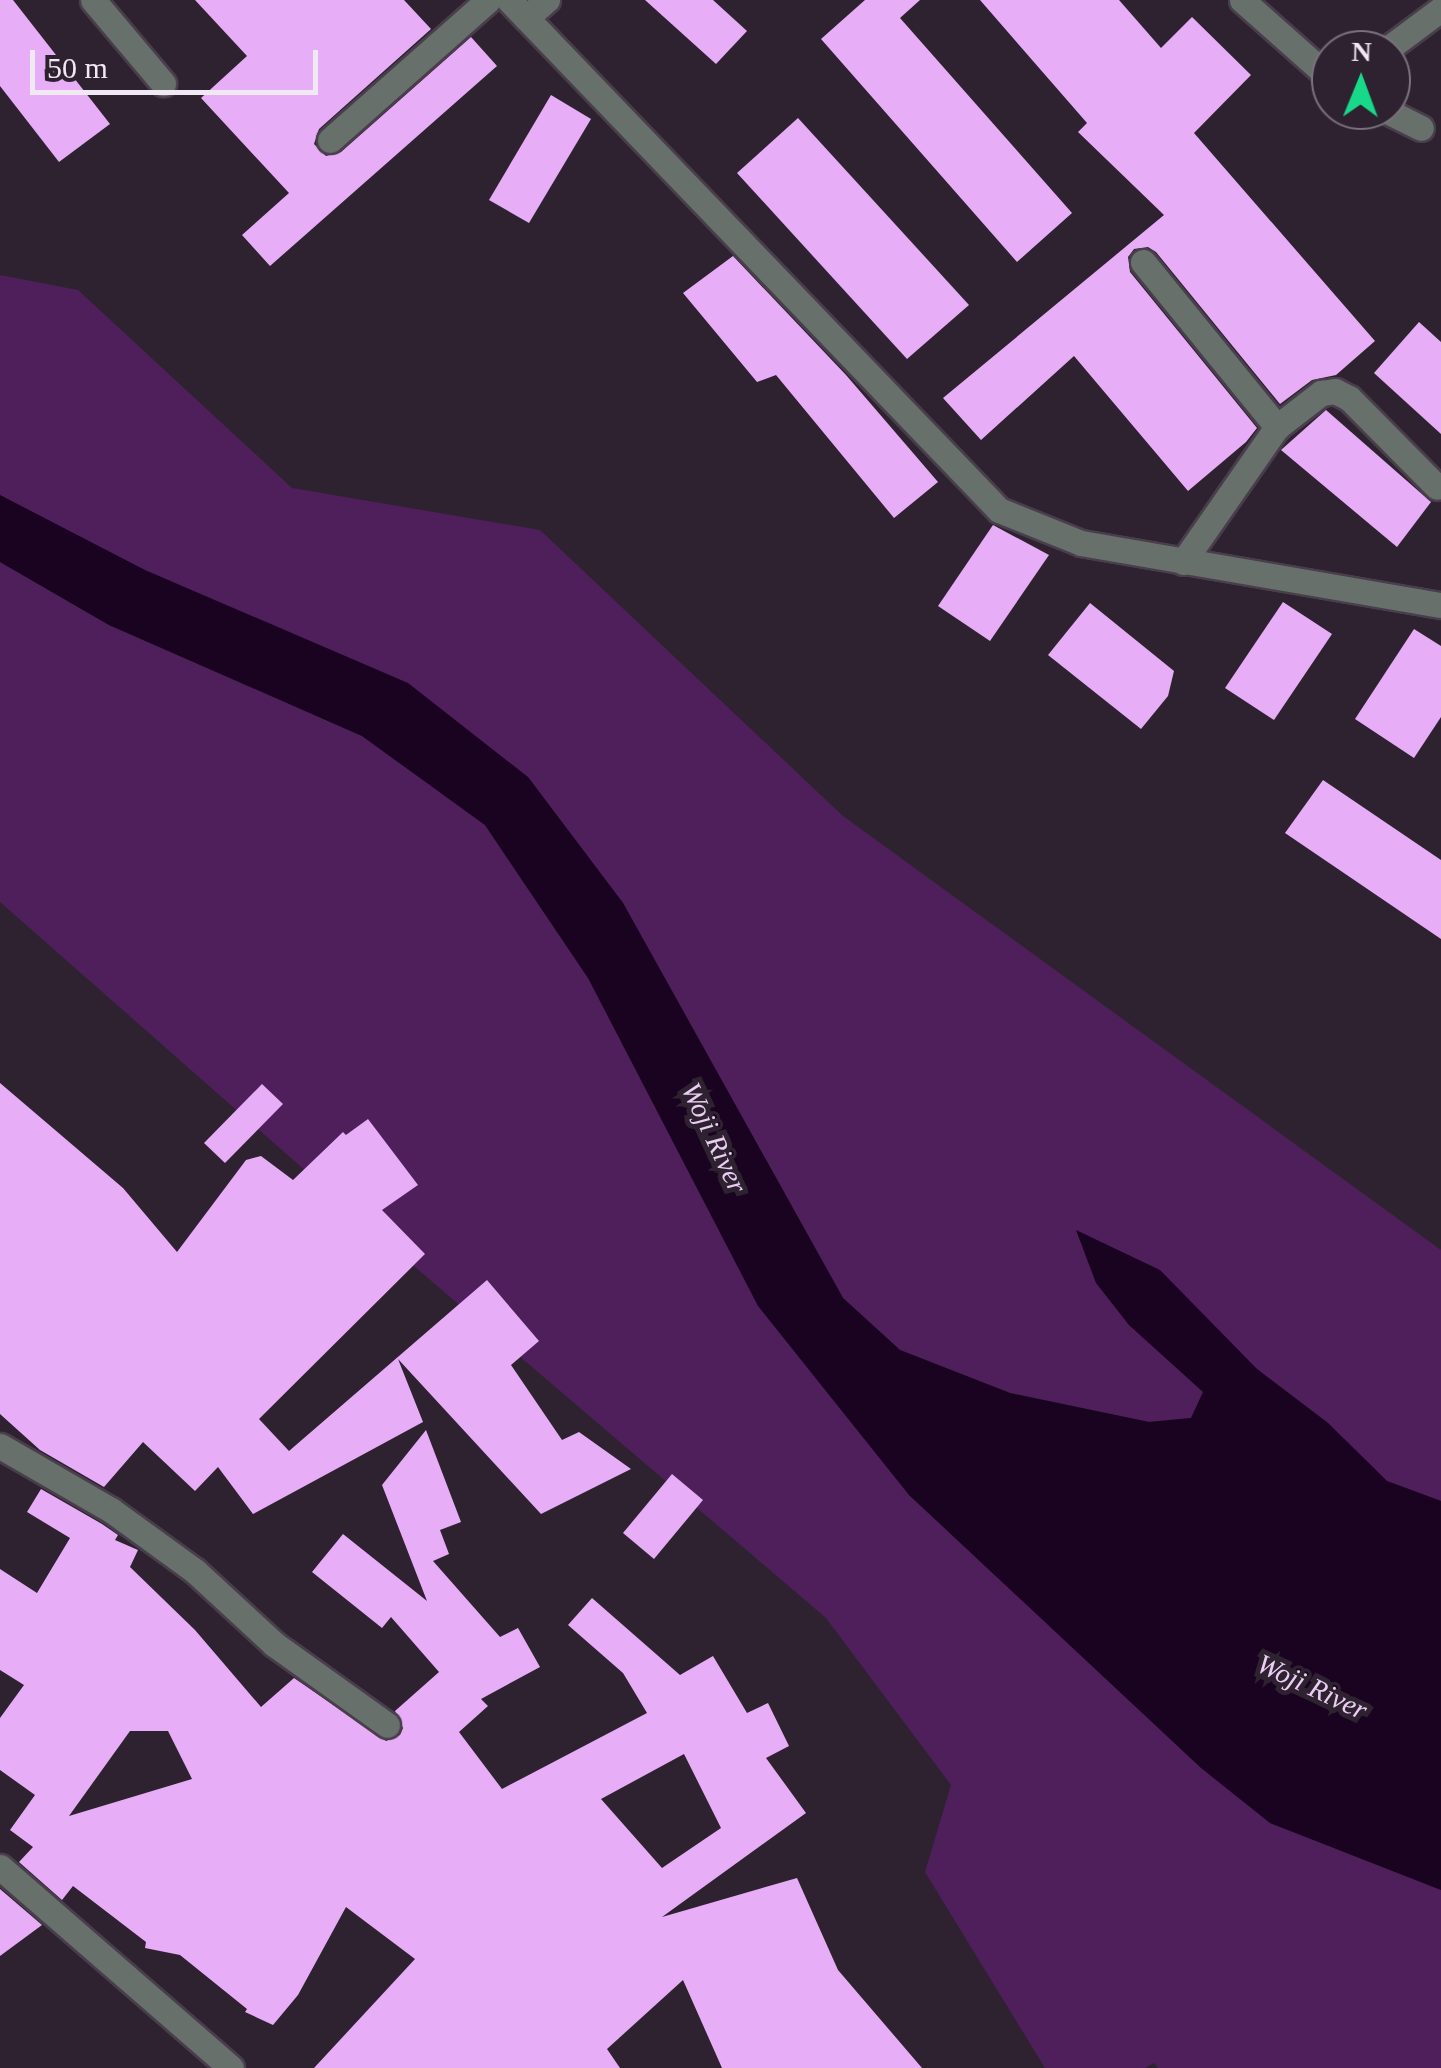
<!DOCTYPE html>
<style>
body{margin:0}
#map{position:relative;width:1441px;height:2068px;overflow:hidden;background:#2e2231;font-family:Georgia,serif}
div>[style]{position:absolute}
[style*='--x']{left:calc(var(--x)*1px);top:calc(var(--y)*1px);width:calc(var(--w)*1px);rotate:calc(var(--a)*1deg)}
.green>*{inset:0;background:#4e1f5a}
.water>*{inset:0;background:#1a0221}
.building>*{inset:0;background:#e7adf7}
.roads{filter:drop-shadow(2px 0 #493e4c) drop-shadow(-2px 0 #493e4c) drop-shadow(0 2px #493e4c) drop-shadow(0 -2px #493e4c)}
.minor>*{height:25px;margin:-12.5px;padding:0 12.5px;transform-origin:12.5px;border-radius:12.5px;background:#67706a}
span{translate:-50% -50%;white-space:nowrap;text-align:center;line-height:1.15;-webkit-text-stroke:10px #2e2231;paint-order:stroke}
.water-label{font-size:28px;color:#eccef4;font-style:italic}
.north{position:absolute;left:1311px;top:30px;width:100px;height:100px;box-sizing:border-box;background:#2e2231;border:2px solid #7c717e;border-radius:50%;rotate:1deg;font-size:28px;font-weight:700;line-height:40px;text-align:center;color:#f0e8f2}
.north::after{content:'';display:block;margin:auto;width:35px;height:45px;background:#18d989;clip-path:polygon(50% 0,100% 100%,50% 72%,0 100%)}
.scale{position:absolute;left:30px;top:50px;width:288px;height:45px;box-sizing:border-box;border:5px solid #f0e8f2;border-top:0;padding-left:12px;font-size:30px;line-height:35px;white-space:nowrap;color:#f0e8f2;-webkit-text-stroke:8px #2e2231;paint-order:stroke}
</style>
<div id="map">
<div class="green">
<div style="clip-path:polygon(0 275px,78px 290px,292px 488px,540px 530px,843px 816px,1441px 1250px,1441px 1501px,1387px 1481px,1328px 1423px,1077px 1232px,1097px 1283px,1129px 1325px,1204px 1392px,1192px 1418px,1149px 1422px,1010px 1393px,900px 1350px,843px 1298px,623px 903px,528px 777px,0 495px)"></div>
<div style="clip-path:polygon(0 562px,109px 625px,362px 736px,485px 825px,588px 978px,909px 1495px,1270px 1823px,1441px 1890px,1441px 2068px,1158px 2068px,1154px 2063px,1145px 2068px,1045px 2068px,925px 1872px,951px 1785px,826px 1618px,415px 1267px,0 902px)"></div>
</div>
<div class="water">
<div style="clip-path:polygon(0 495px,145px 570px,408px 683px,528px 777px,623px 903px,843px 1298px,900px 1350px,1010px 1393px,1149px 1422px,1191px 1418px,1203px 1392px,1129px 1325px,1096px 1283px,1076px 1230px,1160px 1270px,1257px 1369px,1328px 1423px,1387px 1481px,1441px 1501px,1441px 1890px,1270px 1823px,1201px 1768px,909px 1495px,758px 1306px,588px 978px,485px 825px,362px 736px,109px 625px,0 562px)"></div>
</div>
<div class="building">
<div style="clip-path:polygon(0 0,13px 0,110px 124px,59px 162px,0 86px)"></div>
<div style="clip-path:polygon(195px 0,404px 0,431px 29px,319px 129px,314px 144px,326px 156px,341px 152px,471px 37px,497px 66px,270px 266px,242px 235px,289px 193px,201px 98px,247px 56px)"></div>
<div style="clip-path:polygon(645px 0,713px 0,747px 31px,716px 64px)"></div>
<div style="clip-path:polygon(865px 0,920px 0,900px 18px,1072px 213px,1017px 262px,821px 39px)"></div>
<div style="clip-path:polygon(980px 0,1119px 0,1161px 48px,1192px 17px,1251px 75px,1194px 133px,1375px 341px,1336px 375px,1312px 380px,1280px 404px,1156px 252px,1148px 247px,1134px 249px,1128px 257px,1130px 272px,1257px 428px,1246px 442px,1188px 491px,1074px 356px,981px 440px,943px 398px,1164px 215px,1078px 132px,1087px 123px)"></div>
<div style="clip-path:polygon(551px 95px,591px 119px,529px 223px,489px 200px)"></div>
<div style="clip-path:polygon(798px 118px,969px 305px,907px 359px,737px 173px)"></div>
<div style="clip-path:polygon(733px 256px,846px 375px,938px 482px,894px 518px,776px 375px,757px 382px,683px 293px)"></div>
<div style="clip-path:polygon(1419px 322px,1441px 342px,1441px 434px,1374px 373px)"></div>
<div style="clip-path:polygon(1326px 410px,1431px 502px,1397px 547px,1281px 450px)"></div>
<div style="clip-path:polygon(993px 525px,1049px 555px,990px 641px,938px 606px)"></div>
<div style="clip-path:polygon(1283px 602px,1332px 634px,1274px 720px,1225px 688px)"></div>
<div style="clip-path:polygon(1090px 603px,1174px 671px,1168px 696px,1141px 729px,1048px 655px)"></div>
<div style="clip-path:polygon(1414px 629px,1441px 646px,1441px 717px,1414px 758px,1355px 719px)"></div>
<div style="clip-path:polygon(1323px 780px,1441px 860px,1441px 939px,1285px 833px)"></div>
<div style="clip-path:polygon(0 1083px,123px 1188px,177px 1252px,246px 1160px,261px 1156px,293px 1180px,343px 1132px,346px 1135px,368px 1119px,418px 1185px,382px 1210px,425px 1254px,259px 1419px,289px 1451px,487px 1280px,539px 1341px,511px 1365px,562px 1440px,579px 1432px,631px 1469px,541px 1514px,398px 1359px,423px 1422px,253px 1514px,218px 1467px,195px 1491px,143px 1442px,104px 1487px,40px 1450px,0 1414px)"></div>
<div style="clip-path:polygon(262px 1084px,283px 1104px,225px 1163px,204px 1143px)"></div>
<div style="clip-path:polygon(evenodd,426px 1430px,461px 1522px,440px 1530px,449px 1554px,433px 1561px,500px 1637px,518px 1628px,540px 1667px,481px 1699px,488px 1706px,459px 1732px,502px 1789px,647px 1713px,623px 1673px,568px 1625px,592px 1598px,680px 1675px,713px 1656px,747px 1713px,768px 1703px,789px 1746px,766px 1758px,806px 1813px,662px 1917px,797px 1878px,838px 1970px,922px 2068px,722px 2068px,683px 1980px,607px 2049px,620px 2068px,314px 2068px,415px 1959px,346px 1907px,298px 1995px,273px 2025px,245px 2012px,247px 2009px,180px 1955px,145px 1948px,146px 1942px,73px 1886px,62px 1900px,19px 1862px,33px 1847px,10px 1830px,35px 1795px,0 1770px,0 1718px,24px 1685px,0 1670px,0 1569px,37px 1593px,70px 1538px,27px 1512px,41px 1489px,102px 1524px,118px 1535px,115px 1540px,138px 1550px,130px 1567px,195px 1630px,261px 1707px,294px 1678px,386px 1741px,400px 1735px,403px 1728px,395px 1711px,439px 1672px,391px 1617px,382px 1628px,312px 1572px,343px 1534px,427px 1601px,382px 1485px,426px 1430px,130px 1731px,168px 1731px,192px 1779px,69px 1816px,130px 1731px,426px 1430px,684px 1754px,721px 1828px,662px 1868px,601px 1799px,684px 1754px)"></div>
<div style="clip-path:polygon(672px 1474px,703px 1500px,654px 1559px,623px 1533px)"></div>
<div style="clip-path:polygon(0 1889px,42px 1925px,0 1956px)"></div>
</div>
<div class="roads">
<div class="minor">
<div style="--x:93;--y:0;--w:109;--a:49.9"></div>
<div style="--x:509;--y:0;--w:707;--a:46.15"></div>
<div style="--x:999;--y:510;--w:88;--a:21.9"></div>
<div style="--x:1081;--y:543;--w:365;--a:9.8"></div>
<div style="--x:1242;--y:0;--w:119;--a:41.6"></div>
<div style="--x:526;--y:18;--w:28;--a:-41"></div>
<div style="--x:1386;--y:50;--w:69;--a:-36.7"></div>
<div style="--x:1385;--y:110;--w:40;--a:26.6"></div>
<div style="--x:330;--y:140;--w:211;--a:-41.5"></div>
<div style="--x:1143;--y:262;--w:213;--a:50.9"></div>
<div style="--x:1183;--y:562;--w:165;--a:-55.2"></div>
<div style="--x:1277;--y:427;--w:56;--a:-37.7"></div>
<div style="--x:1321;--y:393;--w:14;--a:-8"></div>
<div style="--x:1335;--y:391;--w:16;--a:27"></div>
<div style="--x:1349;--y:398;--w:125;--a:45.3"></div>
<div style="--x:0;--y:1446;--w:128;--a:30"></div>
<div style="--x:111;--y:1510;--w:104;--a:36"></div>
<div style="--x:195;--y:1571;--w:108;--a:42.7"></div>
<div style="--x:274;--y:1644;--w:139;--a:35.6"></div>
<div style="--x:0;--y:1867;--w:306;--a:41"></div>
</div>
</div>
<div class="water-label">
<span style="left:714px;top:1138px;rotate:65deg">Woji River</span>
<span style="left:1312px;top:1687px;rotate:25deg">Woji River</span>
</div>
<div class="north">N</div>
<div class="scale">50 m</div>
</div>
